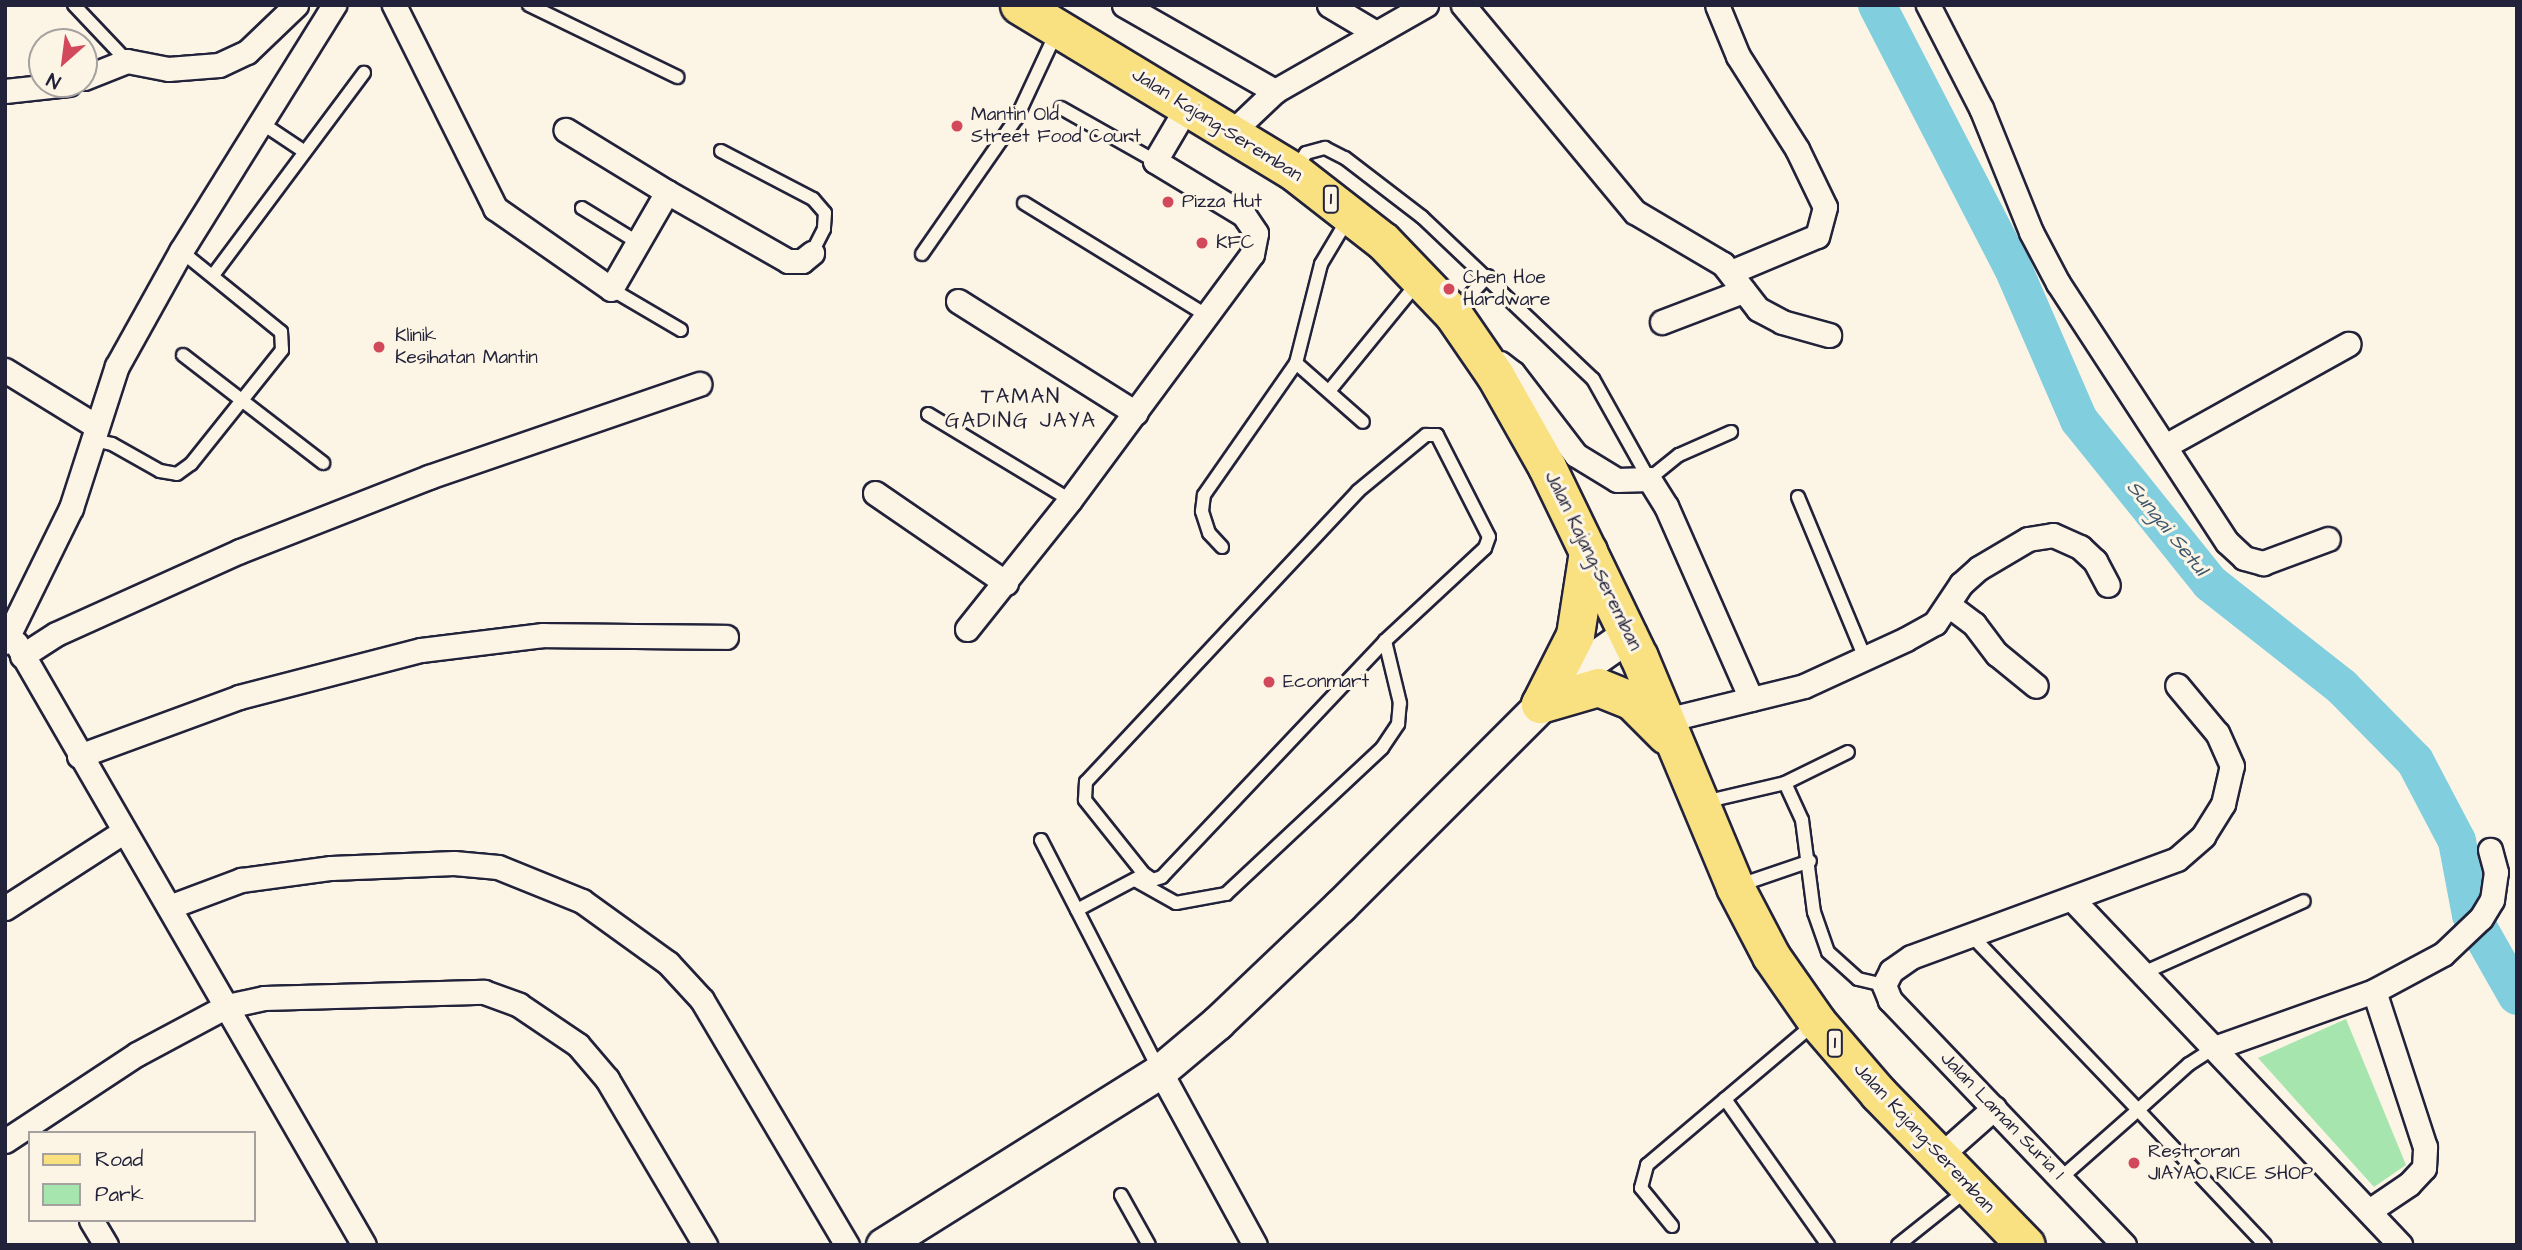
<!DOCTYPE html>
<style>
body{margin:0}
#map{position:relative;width:2522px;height:1250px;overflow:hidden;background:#fcf5e5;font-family:"Architects Daughter",sans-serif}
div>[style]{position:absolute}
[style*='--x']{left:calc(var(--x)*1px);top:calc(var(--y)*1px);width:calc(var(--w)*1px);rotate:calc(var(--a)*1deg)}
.green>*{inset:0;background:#a6e5ad}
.river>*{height:38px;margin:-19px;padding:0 19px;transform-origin:19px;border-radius:19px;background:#80cede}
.roads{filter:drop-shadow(2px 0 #22223b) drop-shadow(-2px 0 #22223b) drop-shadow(0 2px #22223b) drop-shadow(0 -2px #22223b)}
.lane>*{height:12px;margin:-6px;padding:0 6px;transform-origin:6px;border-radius:6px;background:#fcf5e5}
.street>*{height:23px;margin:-11.5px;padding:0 11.5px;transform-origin:11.5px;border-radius:11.5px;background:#fcf5e5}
.secondary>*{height:33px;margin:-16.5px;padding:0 16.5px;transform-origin:16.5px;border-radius:16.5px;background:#fcf5e5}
.primary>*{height:37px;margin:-18.5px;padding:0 18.5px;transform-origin:18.5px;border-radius:18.5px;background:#f9e181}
.dots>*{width:19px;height:19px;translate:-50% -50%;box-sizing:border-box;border:4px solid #fcf5e5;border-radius:50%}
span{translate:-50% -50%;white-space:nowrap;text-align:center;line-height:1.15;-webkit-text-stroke:6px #fcf5e5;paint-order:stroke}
.shield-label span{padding:2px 5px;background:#fcf5e5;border:2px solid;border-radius:5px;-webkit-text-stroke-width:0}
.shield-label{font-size:18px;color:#22223b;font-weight:700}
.poi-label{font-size:19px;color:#22223b}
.left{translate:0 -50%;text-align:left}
.street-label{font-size:19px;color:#22223b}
.neighbourhood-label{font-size:21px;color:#22223b;letter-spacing:2px}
.water-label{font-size:21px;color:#3e566c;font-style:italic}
.frame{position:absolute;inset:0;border:7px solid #22223b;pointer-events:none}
.legend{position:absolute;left:28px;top:1131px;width:228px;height:91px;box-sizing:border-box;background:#fcf5e5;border:2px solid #a5a1a1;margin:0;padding:9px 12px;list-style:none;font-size:21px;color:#22223b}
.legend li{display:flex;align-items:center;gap:14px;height:35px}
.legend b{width:35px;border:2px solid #a5a1a1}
.north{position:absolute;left:28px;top:28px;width:70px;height:70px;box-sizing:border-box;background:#fcf5e5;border:2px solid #a5a1a1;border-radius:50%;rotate:208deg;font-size:19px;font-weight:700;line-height:28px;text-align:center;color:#22223b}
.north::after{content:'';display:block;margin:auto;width:24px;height:32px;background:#d1495b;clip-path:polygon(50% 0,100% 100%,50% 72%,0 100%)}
</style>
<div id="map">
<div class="green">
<div style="clip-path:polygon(2346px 1019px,2406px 1165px,2374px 1187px,2258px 1058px)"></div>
</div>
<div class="river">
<div style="--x:1877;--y:5;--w:294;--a:62.7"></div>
<div style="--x:2012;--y:266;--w:168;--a:66.5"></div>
<div style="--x:2079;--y:420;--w:209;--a:51.2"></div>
<div style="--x:2210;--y:583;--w:168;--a:38.2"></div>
<div style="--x:2342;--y:687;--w:104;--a:45.4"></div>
<div style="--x:2415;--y:761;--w:90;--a:62.3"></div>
<div style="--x:2457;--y:841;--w:75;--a:79.3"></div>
<div style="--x:2471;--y:915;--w:93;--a:60.4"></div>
</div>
<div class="roads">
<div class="lane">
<div style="--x:74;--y:5;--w:77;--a:46.6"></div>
<div style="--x:529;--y:5;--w:165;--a:25.9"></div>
<div style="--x:1061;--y:108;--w:108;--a:29.4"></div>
<div style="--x:263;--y:124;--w:50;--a:33.7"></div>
<div style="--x:721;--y:151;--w:104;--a:27.6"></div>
<div style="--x:813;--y:199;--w:18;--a:49"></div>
<div style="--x:825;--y:213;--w:16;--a:94"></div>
<div style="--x:824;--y:229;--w:27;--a:117"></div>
<div style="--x:1296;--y:168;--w:18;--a:-56"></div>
<div style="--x:1306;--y:153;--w:20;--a:-15"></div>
<div style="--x:1325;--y:148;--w:22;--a:27"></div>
<div style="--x:1345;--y:158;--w:97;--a:37.5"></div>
<div style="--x:1422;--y:217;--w:236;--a:43.5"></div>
<div style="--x:1593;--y:379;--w:115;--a:60.8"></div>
<div style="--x:1649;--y:479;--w:38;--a:-39"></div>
<div style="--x:1679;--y:455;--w:57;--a:-23.9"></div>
<div style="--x:1024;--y:203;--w:216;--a:31.6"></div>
<div style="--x:582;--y:208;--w:65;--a:31.7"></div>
<div style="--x:922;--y:254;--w:165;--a:-55.2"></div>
<div style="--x:1016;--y:119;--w:97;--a:-65"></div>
<div style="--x:214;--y:274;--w:251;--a:-53.3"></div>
<div style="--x:611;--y:289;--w:81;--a:30.4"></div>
<div style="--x:1455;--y:311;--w:48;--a:-46.7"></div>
<div style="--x:183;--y:355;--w:177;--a:37.6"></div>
<div style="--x:1296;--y:363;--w:89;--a:41.4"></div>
<div style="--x:1330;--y:390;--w:141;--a:-50.8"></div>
<div style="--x:928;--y:414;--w:166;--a:31.2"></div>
<div style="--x:1426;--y:435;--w:11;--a:0"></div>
<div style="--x:1437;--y:435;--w:114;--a:63"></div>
<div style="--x:1489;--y:537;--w:12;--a:110"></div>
<div style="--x:1485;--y:548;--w:137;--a:137.1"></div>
<div style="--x:1385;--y:641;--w:325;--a:133.4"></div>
<div style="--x:1162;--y:877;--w:9;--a:162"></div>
<div style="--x:1153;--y:880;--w:11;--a:-146"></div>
<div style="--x:1144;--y:874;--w:95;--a:-128.6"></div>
<div style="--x:1085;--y:800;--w:18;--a:-87"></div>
<div style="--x:1086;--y:782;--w:398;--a:-46.9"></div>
<div style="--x:1358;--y:491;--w:88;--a:-39.5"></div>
<div style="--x:93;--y:440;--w:19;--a:12"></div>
<div style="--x:112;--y:444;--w:55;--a:29.4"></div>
<div style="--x:160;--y:471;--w:17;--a:10"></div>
<div style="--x:177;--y:474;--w:17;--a:-36"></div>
<div style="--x:191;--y:464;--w:146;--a:-51.4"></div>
<div style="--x:282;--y:350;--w:18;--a:-93"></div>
<div style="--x:281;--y:332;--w:129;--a:-141"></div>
<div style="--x:1798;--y:497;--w:174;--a:67.4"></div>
<div style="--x:1222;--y:547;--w:19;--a:-133"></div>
<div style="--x:1209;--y:533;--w:23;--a:-108"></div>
<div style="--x:1202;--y:511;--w:16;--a:-83"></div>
<div style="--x:1204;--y:495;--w:161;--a:-55.1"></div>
<div style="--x:1296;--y:363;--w:102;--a:-75.8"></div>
<div style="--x:1321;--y:264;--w:55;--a:-59.2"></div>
<div style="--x:1785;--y:783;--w:41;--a:65.3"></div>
<div style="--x:1802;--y:820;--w:93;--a:82.6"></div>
<div style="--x:1814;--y:912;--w:42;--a:70.7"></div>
<div style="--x:1828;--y:952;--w:40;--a:42"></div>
<div style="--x:1858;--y:979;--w:27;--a:13"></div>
<div style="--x:1704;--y:802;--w:83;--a:-13.2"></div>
<div style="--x:1785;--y:783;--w:70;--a:-26.2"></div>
<div style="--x:1041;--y:840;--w:259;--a:62.8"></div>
<div style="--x:1135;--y:880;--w:47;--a:29.3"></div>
<div style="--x:1176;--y:903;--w:51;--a:-10.2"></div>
<div style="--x:1226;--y:894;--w:214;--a:-43.1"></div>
<div style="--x:1382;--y:748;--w:29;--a:-56"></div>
<div style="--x:1398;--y:724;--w:21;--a:-85"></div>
<div style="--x:1400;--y:703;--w:64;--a:-103.6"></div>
<div style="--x:1737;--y:886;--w:77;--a:-18.9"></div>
<div style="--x:1077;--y:910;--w:72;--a:-28"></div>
<div style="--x:1970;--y:934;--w:243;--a:46.3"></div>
<div style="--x:2138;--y:1110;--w:101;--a:138.6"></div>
<div style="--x:2143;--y:973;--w:176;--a:-24.1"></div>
<div style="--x:2214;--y:1048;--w:30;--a:147"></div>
<div style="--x:2189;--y:1064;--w:69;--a:138"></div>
<div style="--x:2138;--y:1110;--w:185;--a:46.7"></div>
<div style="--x:1725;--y:1099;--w:179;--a:54.8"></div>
<div style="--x:1121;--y:1195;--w:57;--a:60.8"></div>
<div style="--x:1672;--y:1226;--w:49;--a:-129.2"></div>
<div style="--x:1641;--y:1188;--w:24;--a:-75"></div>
<div style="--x:1647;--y:1165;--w:220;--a:-40.2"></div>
<div style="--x:1898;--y:1245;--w:88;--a:-38.6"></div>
</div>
<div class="street">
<div style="--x:394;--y:5;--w:227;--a:63.5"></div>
<div style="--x:495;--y:208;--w:141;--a:34.9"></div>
<div style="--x:611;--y:289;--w:112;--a:-60"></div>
<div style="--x:667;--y:192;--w:119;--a:-148.5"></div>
<div style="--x:1124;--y:5;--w:174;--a:29.7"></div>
<div style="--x:1329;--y:5;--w:55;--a:30.8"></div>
<div style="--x:1463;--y:5;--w:269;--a:50.3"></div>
<div style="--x:1635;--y:212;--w:102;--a:30.6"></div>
<div style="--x:1723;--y:264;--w:57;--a:52.1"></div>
<div style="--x:1758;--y:309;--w:27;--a:28"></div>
<div style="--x:1782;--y:322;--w:49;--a:15.5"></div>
<div style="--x:1717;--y:5;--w:55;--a:67.6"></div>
<div style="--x:1738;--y:56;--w:110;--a:57.6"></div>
<div style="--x:1797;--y:149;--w:64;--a:64.2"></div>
<div style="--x:1825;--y:207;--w:30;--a:105"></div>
<div style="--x:1817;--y:236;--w:93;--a:157.3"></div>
<div style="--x:1928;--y:5;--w:116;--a:62.8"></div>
<div style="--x:1981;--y:108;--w:134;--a:68"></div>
<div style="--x:2031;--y:232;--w:58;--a:62.1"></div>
<div style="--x:2058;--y:283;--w:309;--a:56.9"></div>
<div style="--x:2227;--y:542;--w:23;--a:43"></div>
<div style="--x:2244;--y:558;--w:20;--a:15"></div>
<div style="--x:2263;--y:563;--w:69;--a:-20.3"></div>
<div style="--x:84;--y:78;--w:46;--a:-21.6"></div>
<div style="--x:127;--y:61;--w:42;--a:11"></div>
<div style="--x:168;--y:69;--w:51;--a:-4.5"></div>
<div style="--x:219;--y:65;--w:31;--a:-25"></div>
<div style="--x:247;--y:52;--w:68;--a:-43.8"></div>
<div style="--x:5;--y:91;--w:64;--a:-6.2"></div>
<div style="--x:1232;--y:132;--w:59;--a:-43.6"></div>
<div style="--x:1275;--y:91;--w:174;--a:-29.7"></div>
<div style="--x:667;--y:192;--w:139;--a:29.7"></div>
<div style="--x:788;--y:261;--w:14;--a:0"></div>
<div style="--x:802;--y:261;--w:13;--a:-39"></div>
<div style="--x:958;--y:301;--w:210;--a:32.2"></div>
<div style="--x:1662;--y:322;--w:87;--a:-20.9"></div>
<div style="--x:1500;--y:363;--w:16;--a:38"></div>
<div style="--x:1513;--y:373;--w:103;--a:52.5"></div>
<div style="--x:1576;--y:455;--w:48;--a:31.4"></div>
<div style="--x:1617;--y:480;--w:32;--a:-2"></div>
<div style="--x:1649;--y:479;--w:32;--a:58"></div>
<div style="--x:1666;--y:506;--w:211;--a:66.2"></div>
<div style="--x:5;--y:370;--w:107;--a:31.6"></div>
<div style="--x:2165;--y:446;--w:210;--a:-29.1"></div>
<div style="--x:875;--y:493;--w:159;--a:34.5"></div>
<div style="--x:1950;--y:606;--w:30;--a:37"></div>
<div style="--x:1974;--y:624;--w:38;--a:53"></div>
<div style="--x:1997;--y:654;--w:50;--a:39.4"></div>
<div style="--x:967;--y:629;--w:165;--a:-51.4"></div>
<div style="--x:1070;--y:500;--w:306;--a:-53.5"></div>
<div style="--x:1252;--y:254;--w:21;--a:-79"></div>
<div style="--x:1256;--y:233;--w:22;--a:-124"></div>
<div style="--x:1244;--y:215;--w:104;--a:-148.8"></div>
<div style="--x:1155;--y:161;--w:65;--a:-59.5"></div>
<div style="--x:5;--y:642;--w:149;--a:-63.8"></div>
<div style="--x:71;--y:508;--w:149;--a:-72.1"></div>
<div style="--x:117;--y:366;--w:132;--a:-60.9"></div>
<div style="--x:181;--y:251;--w:290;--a:-58.1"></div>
<div style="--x:16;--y:643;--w:695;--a:59.97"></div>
<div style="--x:22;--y:656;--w:40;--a:-32.9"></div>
<div style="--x:56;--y:634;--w:202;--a:-24.3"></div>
<div style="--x:240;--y:551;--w:203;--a:-21.4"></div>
<div style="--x:429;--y:477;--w:286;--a:-19"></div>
<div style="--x:1666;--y:720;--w:142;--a:-13.8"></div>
<div style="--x:1804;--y:686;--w:112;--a:-24.7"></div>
<div style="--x:1906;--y:639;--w:33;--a:-29"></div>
<div style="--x:1935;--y:623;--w:47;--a:-56.3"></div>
<div style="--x:1961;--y:584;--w:24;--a:-42"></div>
<div style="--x:1979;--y:568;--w:57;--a:-30.6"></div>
<div style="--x:2028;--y:539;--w:25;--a:-9"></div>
<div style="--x:2053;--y:535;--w:30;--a:24"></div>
<div style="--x:2080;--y:547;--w:21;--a:43"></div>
<div style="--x:2095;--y:561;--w:27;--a:62"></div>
<div style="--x:79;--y:756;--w:171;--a:-20.2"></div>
<div style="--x:239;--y:697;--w:188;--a:-14.5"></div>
<div style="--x:421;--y:650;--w:123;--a:-7"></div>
<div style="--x:543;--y:635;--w:183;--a:0.6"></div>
<div style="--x:2074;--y:901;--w:474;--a:46.5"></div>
<div style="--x:169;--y:907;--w:77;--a:-20.6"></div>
<div style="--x:241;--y:880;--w:91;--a:-7.6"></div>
<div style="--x:331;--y:868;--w:123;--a:-2.3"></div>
<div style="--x:454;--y:863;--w:44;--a:5.2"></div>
<div style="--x:498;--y:867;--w:91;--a:22"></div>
<div style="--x:582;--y:901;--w:106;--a:35.8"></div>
<div style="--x:668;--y:963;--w:50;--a:47.4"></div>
<div style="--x:702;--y:1000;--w:285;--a:59.4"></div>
<div style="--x:5;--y:908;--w:140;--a:-32.8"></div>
<div style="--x:2214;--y:1048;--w:170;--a:-19.6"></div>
<div style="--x:2374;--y:991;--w:78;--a:-28.2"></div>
<div style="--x:2443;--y:954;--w:52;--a:-43.5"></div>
<div style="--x:2481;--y:918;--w:21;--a:-59"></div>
<div style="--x:2492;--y:900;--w:28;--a:-82"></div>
<div style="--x:2496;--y:872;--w:23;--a:-105"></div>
<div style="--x:1160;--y:1071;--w:198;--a:61.4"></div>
<div style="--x:5;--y:1141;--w:158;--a:-33.4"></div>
<div style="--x:137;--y:1054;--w:102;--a:-28.1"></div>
<div style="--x:227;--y:1006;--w:38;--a:-12"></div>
<div style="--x:264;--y:998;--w:220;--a:-1.6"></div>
<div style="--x:484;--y:992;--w:37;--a:20"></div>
<div style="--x:519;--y:1005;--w:71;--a:34.1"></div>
<div style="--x:578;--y:1045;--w:45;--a:49.5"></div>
<div style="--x:607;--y:1079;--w:193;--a:59.4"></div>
<div style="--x:1941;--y:1155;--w:71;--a:-41.6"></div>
<div style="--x:2369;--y:1211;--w:48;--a:-34"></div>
<div style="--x:2409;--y:1184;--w:22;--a:-47"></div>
<div style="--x:2424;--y:1168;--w:21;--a:-87"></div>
<div style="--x:2425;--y:1147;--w:164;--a:-108.1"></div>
<div style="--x:91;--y:1220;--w:29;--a:59"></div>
<div style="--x:2124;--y:1245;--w:339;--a:-133.7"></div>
<div style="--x:1890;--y:1000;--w:16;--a:-112"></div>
<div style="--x:1884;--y:985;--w:16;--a:-63"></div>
<div style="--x:1891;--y:971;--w:24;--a:-35"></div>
<div style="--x:1911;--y:957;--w:283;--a:-20.2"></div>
<div style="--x:2177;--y:859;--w:35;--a:-41"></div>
<div style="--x:2203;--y:836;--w:38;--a:-58"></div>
<div style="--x:2223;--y:804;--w:39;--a:-77"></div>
<div style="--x:2232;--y:766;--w:36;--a:-114"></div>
<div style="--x:2217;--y:733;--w:62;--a:-129.8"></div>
</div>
<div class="secondary">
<div style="--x:883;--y:1245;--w:327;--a:-32.1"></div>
<div style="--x:1160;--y:1071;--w:75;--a:-40.1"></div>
<div style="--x:1217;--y:1023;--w:170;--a:-43.6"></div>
<div style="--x:1340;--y:906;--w:328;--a:-45"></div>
<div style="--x:1572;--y:674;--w:70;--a:-35.1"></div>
</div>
<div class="primary">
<div style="--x:1019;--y:5;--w:320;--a:31.2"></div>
<div style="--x:1293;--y:171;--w:114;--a:37.9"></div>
<div style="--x:1383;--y:241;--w:101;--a:46.2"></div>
<div style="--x:1453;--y:314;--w:74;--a:55.5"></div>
<div style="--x:1495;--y:375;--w:106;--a:60.5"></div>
<div style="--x:1547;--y:467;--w:211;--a:64.2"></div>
<div style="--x:1639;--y:657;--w:249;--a:67.3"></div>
<div style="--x:1735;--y:887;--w:78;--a:62.4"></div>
<div style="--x:1771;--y:956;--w:80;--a:55.1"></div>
<div style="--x:1817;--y:1022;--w:94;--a:49.3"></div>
<div style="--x:1878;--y:1093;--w:212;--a:45.8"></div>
<div style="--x:1540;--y:704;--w:77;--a:-63.1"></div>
<div style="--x:1575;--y:635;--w:85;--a:-81.2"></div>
<div style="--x:1540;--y:704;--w:60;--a:-16.3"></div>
<div style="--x:1598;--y:687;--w:37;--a:22"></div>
<div style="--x:1632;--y:701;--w:48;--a:45"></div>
</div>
</div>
<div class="dots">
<div style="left:957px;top:126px;background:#d1495b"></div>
<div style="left:1168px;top:202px;background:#d1495b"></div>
<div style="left:1202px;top:243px;background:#d1495b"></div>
<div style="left:1449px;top:289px;background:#d1495b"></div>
<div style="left:379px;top:347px;background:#d1495b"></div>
<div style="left:1269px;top:682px;background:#d1495b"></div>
<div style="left:2134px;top:1163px;background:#d1495b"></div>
</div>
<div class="shield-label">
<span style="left:1331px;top:199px">1</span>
<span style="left:1835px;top:1043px">1</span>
</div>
<div class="poi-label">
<span class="left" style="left:971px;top:126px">Mantin Old<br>Street Food Court</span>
<span class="left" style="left:1182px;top:202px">Pizza Hut</span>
<span class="left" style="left:1216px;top:243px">KFC</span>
<span class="left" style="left:1463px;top:289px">Chen Hoe<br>Hardware</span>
<span class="left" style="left:395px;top:347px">Klinik<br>Kesihatan Mantin</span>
<span class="left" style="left:1283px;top:682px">Econmart</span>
<span class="left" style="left:2148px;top:1163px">Restroran<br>JIAYAO RICE SHOP</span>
</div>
<div class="street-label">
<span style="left:1217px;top:125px;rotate:32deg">Jalan Kajang-Seremban</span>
<span style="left:1593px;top:561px;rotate:64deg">Jalan Kajang-Seremban</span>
<span style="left:2002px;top:1116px;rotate:46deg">Jalan Laman Suria 1</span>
<span style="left:1924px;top:1138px;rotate:47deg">Jalan Kajang-Seremban</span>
</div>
<div class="neighbourhood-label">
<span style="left:1021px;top:409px">TAMAN<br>GADING JAYA</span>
</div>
<div class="water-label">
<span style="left:2167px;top:528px;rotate:51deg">Sungai Setul</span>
</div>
<div class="frame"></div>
<ul class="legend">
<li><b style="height:9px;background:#f9e181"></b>Road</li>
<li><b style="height:19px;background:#a6e5ad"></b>Park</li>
</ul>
<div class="north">N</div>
</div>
